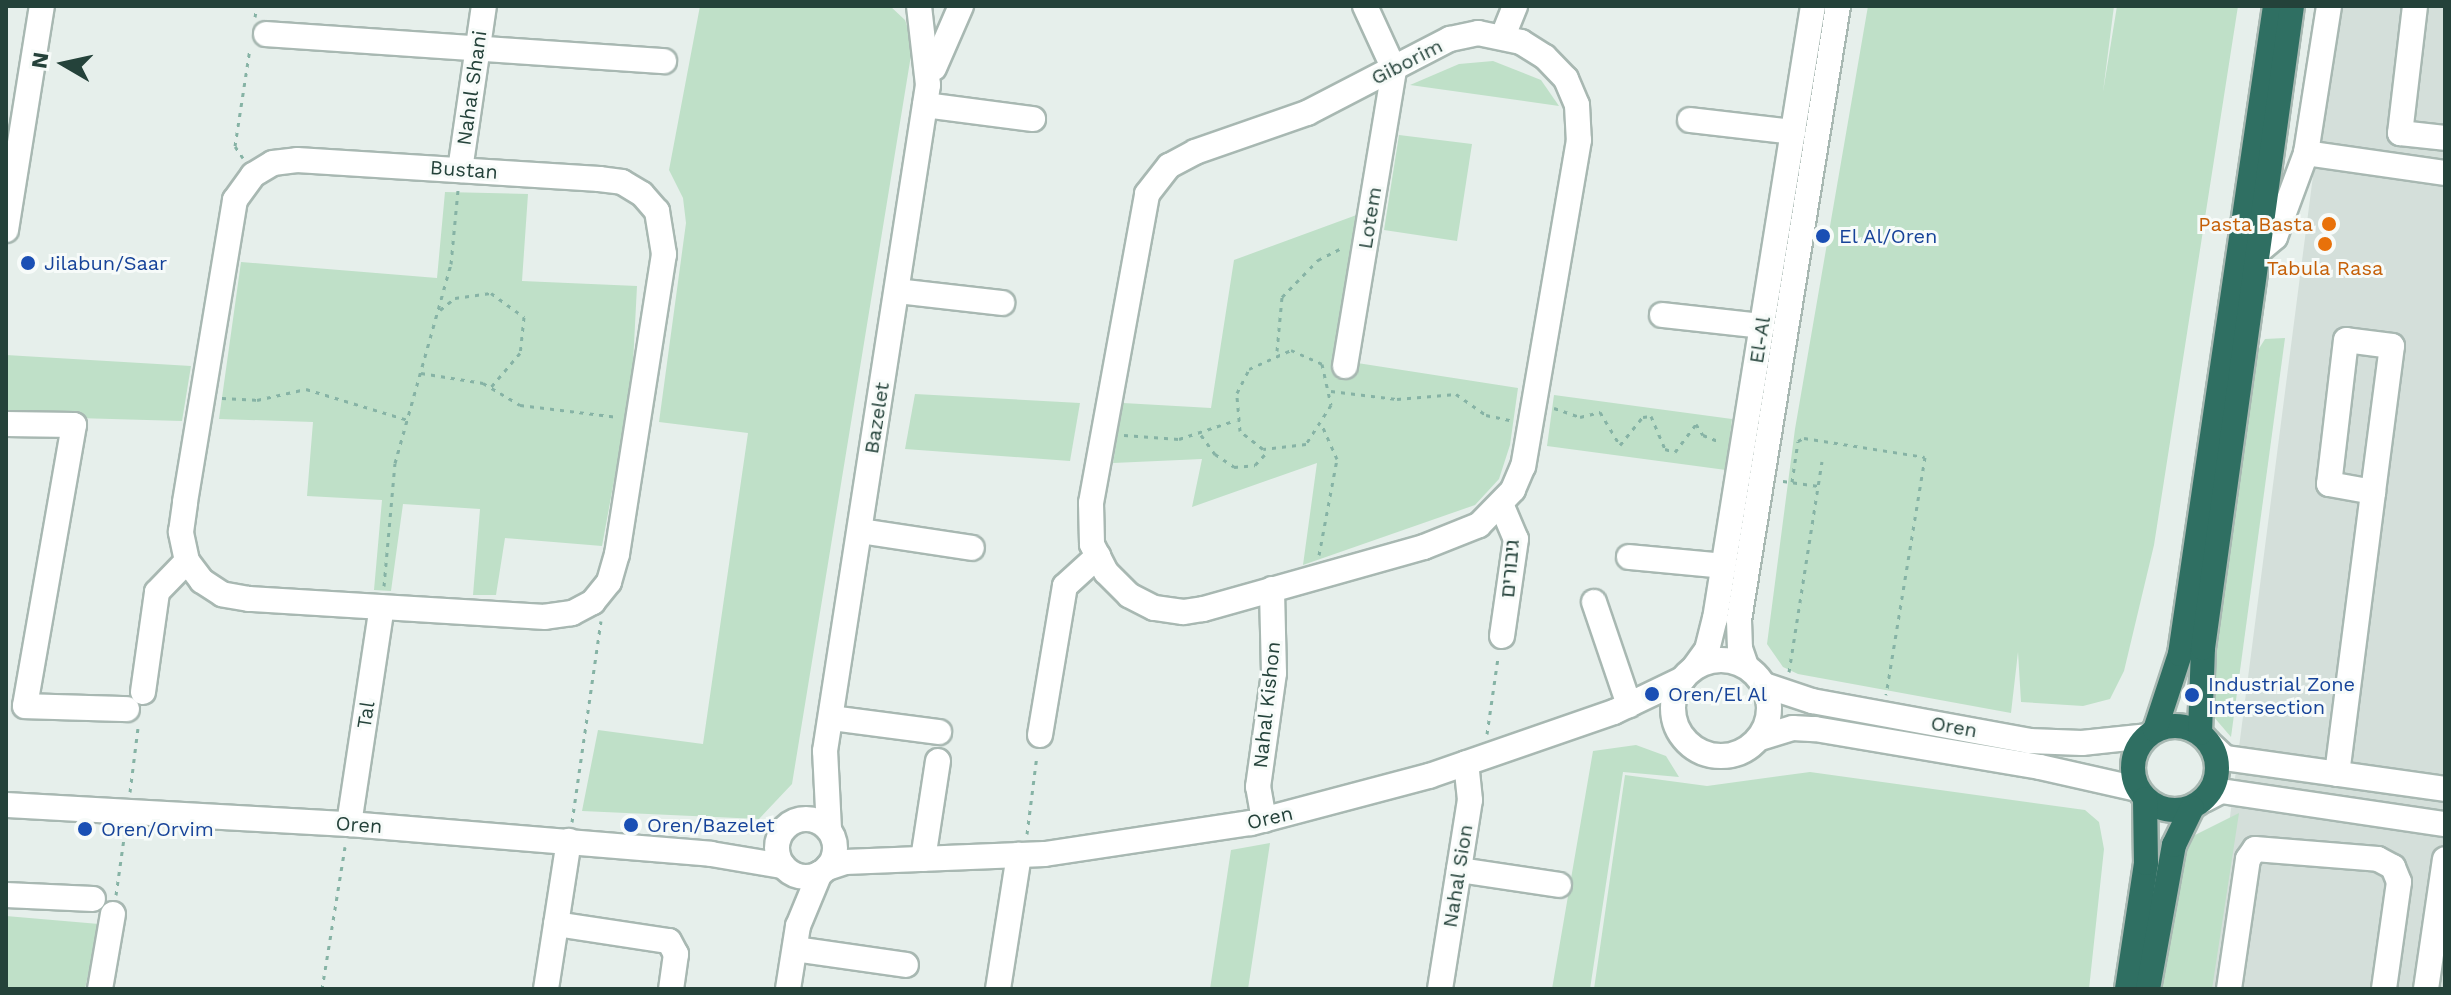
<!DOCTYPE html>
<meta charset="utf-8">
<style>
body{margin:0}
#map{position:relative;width:2451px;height:995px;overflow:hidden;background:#e6efeb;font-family:"Work Sans","Noto Sans Hebrew",sans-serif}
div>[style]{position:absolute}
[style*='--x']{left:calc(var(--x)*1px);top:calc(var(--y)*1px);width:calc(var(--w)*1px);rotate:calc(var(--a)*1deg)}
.built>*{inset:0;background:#d4dfda}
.green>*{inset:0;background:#bfe0c8}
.path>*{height:3px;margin-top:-1.5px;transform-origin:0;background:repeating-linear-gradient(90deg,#86b3a5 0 4px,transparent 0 10px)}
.roads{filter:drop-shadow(2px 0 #a8b8b2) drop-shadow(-2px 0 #a8b8b2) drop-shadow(0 2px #a8b8b2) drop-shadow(0 -2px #a8b8b2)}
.minor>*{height:24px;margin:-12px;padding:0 12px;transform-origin:12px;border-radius:12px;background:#fff}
.minor>.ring{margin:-12px;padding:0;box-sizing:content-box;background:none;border:24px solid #fff;border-radius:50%}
.highway>*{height:24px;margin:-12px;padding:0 12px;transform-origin:12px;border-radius:12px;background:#2f6f62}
.highway>.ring{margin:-12px;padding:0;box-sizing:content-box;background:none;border:24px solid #2f6f62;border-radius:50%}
.dots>*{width:22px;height:22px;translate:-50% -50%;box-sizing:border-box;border:4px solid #f7fbf9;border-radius:50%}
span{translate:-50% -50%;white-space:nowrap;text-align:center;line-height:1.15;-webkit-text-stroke:6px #f7fbf9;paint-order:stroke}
.street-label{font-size:20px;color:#24423a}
.food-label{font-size:20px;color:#c56008}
.right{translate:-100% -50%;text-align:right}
.transit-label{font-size:20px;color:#164399}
.left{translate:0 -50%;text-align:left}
.frame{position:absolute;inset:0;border:8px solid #24423a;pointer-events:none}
.north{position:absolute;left:24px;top:24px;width:80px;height:80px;-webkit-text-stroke:6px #f7fbf9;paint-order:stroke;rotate:279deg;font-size:22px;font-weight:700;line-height:32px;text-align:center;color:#24423a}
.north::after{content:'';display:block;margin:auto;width:28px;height:36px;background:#24423a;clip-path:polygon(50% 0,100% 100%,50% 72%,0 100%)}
</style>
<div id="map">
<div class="built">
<div style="clip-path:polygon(2335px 6px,2445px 6px,2445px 989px,2202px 989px,2224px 863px)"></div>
</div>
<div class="green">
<div style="clip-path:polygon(700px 6px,890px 6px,905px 20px,913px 43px,792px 784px,759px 819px,582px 811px,598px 730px,703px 744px,748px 433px,659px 422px,686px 223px,683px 198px,669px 170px)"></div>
<div style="clip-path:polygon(1868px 6px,2114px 6px,2103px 92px,2117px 6px,2238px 6px,2154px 545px,2124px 671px,2110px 699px,2083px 706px,2021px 702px,2018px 652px,2011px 713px,1798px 674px,1783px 667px,1767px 644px,1795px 429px)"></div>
<div style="clip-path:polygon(1493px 61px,1541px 80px,1559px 106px,1410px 85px,1459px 64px)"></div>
<div style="clip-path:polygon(1399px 135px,1472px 144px,1457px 241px,1384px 230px)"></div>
<div style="clip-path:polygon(445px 192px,528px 194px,522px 281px,637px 286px,632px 383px,602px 546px,505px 538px,496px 595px,473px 595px,480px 509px,403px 504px,391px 591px,374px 590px,382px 500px,307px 496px,313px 422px,219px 419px,241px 262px,437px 278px)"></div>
<div style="clip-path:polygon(1362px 213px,1338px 360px,1518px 388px,1510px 445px,1499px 479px,1475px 505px,1303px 565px,1317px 463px,1192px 507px,1202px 459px,1113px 463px,1123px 403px,1211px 408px,1234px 260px)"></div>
<div style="clip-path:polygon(2285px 338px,2231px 737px,2207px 709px,2250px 363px,2265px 339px)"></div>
<div style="clip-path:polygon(6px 355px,191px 366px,182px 421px,6px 416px)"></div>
<div style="clip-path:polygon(915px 394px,1080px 403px,1070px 461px,905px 449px)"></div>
<div style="clip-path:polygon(1554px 395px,1732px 419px,1726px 470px,1547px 446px)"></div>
<div style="clip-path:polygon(1636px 745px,1666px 756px,1679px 777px,1623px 772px,1590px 989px,1552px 989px,1593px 751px)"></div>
<div style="clip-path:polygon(1810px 772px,2085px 810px,2099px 822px,2104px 849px,2089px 989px,1594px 989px,1625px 775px,1707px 786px)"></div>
<div style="clip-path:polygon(2239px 813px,2212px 989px,2160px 989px,2187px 839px)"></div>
<div style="clip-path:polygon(1270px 843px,1248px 989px,1210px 989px,1231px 850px)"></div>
<div style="clip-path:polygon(6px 916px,99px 924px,85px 989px,6px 989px)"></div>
</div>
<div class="path">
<div style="--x:255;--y:17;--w:11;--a:-80"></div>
<div style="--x:243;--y:158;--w:14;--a:-124"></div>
<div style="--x:235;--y:146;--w:99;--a:-81.3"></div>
<div style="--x:440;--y:310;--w:19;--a:-39"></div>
<div style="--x:455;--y:298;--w:36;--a:-8"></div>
<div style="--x:491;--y:293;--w:41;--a:36"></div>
<div style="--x:524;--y:317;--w:36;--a:96"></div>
<div style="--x:520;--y:353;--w:45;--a:130.5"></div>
<div style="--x:1291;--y:350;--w:34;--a:24"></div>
<div style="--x:1322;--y:364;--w:42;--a:77.6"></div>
<div style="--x:1331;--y:405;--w:46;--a:122.7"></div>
<div style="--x:1306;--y:444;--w:43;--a:173.4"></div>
<div style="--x:1263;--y:449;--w:29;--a:-142"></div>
<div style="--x:1240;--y:431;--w:38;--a:-95"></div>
<div style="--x:1237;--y:393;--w:27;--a:-63"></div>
<div style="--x:1249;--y:369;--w:46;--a:-24.3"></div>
<div style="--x:1277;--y:351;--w:54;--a:-84.7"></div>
<div style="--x:1282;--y:297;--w:52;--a:-45.8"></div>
<div style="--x:1318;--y:260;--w:29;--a:-27"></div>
<div style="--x:421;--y:373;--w:63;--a:9.2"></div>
<div style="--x:483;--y:383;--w:43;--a:30.7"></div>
<div style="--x:520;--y:405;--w:99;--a:7"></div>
<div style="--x:1331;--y:391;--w:66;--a:6.9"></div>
<div style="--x:1397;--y:399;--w:59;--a:-4.8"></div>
<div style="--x:1456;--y:394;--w:37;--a:35"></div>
<div style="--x:1486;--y:415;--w:25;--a:12"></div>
<div style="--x:222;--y:398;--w:35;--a:3"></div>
<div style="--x:257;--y:400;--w:50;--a:-12.7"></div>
<div style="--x:306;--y:389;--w:107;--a:16.9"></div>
<div style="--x:1554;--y:408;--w:28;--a:19"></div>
<div style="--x:1580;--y:417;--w:21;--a:-14"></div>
<div style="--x:1600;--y:412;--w:39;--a:59"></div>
<div style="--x:1620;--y:445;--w:36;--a:-51"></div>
<div style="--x:1643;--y:417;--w:8;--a:-7"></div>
<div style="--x:1651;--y:416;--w:36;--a:67"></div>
<div style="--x:1665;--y:449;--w:10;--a:17"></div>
<div style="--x:1675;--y:452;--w:35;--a:-53"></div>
<div style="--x:1696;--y:424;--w:13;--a:58"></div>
<div style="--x:1703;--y:435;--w:18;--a:22"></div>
<div style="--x:1124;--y:435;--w:55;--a:4.2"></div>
<div style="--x:1179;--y:439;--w:60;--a:-18.4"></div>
<div style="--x:1201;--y:435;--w:24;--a:54"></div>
<div style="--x:1215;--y:454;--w:23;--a:34"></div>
<div style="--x:1234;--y:467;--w:21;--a:-5"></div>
<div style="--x:1255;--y:465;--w:19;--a:-47"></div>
<div style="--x:1783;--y:481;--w:36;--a:8"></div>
<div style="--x:1792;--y:482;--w:41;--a:-81.7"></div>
<div style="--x:1798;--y:441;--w:7;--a:-27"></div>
<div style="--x:1804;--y:438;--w:122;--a:8.9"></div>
<div style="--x:1925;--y:457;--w:241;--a:99.3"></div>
<div style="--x:1319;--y:555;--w:98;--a:-79.4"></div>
<div style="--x:1337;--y:459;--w:37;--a:-114"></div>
<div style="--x:384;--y:586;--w:123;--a:-84.9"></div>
<div style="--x:395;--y:463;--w:207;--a:-74.3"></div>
<div style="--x:451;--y:264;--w:74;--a:-84.6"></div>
<div style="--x:1789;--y:672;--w:213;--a:-81.1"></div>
<div style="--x:1487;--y:734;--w:77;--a:-81.8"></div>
<div style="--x:130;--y:792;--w:64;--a:-82.9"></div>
<div style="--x:572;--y:822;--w:203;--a:-81.8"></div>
<div style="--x:1027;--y:834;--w:80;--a:-82.8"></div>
<div style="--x:116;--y:895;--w:65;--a:-82"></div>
<div style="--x:322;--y:989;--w:144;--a:-80.8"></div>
</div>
<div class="roads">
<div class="minor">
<div style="--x:1365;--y:6;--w:69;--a:65.3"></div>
<div style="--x:2415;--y:6;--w:128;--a:96.7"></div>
<div style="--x:2400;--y:133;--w:45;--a:6.3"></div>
<div style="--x:1478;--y:33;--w:44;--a:11.8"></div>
<div style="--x:1521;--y:42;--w:28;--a:32"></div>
<div style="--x:1545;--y:57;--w:30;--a:46"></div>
<div style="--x:1566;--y:79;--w:28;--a:67"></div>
<div style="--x:1577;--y:105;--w:35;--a:87"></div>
<div style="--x:1579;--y:140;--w:331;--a:99.7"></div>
<div style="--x:1523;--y:466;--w:26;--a:113"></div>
<div style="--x:1513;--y:490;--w:49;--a:134.2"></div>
<div style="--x:1479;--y:525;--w:59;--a:158.2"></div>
<div style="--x:1424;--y:547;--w:230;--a:164.3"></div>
<div style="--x:1203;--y:609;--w:20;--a:171"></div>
<div style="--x:1183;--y:612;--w:29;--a:-172"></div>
<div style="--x:1154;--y:608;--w:28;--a:-153"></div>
<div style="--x:1129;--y:595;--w:33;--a:-135"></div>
<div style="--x:1106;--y:572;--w:31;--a:-117"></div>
<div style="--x:1092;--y:544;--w:41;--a:-91.4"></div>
<div style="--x:1091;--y:503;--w:314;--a:-79.7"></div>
<div style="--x:1147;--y:194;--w:36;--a:-52"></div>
<div style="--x:1169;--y:166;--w:30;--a:-28"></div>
<div style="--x:1195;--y:152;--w:119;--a:-19.2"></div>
<div style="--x:1307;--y:113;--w:161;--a:-27.4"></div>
<div style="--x:1450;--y:39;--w:29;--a:-12"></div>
<div style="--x:266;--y:34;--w:399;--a:3.9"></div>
<div style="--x:1503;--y:36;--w:32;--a:-68"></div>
<div style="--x:934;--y:68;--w:68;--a:-66.5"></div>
<div style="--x:925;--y:105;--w:109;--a:7.4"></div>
<div style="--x:1690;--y:120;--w:104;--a:6.6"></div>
<div style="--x:2306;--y:153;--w:140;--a:8.2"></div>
<div style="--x:297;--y:160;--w:303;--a:3.6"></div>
<div style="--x:599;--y:179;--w:23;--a:7"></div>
<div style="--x:622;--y:182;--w:23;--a:31"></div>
<div style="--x:642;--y:194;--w:23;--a:49"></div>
<div style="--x:657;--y:211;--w:44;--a:80.8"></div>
<div style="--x:664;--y:254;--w:304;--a:98.9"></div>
<div style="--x:617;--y:554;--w:29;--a:106"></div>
<div style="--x:609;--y:582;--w:26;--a:129"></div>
<div style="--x:593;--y:602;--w:24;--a:152"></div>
<div style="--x:572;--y:613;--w:27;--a:172"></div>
<div style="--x:545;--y:617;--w:297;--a:-176.5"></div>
<div style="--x:249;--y:599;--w:27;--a:-170"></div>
<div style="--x:222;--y:594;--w:24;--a:-147"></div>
<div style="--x:202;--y:581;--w:25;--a:-127"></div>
<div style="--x:187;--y:561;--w:30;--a:-102"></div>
<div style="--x:181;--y:532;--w:30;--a:-82"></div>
<div style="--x:185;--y:502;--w:306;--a:-80.6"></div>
<div style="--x:235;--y:200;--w:31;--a:-54"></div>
<div style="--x:253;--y:175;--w:23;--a:-31"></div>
<div style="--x:273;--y:163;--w:24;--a:-7"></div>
<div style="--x:460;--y:170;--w:166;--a:-81.7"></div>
<div style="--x:6;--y:230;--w:227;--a:-80.9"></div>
<div style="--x:2255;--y:254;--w:26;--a:-40"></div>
<div style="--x:2275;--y:237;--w:90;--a:-69.7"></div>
<div style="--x:2306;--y:153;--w:149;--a:-81.1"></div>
<div style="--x:897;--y:291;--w:106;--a:6.5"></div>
<div style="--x:1662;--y:315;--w:101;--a:6.3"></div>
<div style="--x:1345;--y:366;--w:301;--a:-80.6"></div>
<div style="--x:6;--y:424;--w:68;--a:0.8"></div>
<div style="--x:74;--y:425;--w:285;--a:99.9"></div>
<div style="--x:25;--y:706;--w:102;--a:1.7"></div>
<div style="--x:1501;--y:504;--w:38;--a:67"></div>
<div style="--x:1516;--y:539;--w:98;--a:98.2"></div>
<div style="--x:860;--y:531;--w:113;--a:8.6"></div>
<div style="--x:1629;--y:557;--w:95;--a:5.4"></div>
<div style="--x:1594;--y:602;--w:109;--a:71.2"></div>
<div class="ring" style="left:1673px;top:660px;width:72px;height:72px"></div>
<div style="--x:1746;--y:666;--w:18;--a:-109"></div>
<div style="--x:1740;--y:649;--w:29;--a:-92"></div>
<div style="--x:1739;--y:620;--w:622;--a:-80.84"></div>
<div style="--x:1693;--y:669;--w:24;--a:-54"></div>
<div style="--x:1707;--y:650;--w:32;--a:-76"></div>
<div style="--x:1715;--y:619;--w:621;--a:-80.92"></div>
<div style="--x:1764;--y:685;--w:51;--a:18.4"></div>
<div style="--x:1812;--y:701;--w:221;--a:10.4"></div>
<div style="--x:2029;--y:741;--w:53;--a:2.2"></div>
<div style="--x:2082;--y:743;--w:65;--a:-6.1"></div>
<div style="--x:143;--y:692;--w:101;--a:-82"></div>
<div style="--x:157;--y:592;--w:43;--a:-45.9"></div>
<div style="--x:831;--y:718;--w:109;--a:7.4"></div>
<div style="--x:1040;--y:735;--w:151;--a:-80.5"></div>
<div style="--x:1065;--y:586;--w:45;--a:-42.3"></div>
<div style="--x:1760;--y:738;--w:34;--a:-17"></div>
<div style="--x:1793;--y:728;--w:22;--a:3"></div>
<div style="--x:1815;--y:729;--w:228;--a:9.6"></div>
<div style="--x:2040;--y:767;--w:100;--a:12.7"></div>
<div style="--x:2209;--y:743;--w:22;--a:43"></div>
<div style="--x:2225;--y:758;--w:222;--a:8"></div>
<div style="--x:2337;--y:774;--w:284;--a:-82.7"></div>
<div style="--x:2373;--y:492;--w:147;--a:-82.6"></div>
<div style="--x:2392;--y:346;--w:46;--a:-172.6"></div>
<div style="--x:2346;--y:340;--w:145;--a:96.7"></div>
<div style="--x:2329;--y:484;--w:45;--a:10.3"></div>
<div style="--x:2204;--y:800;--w:19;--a:-28"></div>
<div style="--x:2221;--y:791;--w:226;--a:8.4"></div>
<div style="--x:6;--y:805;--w:344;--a:3.2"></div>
<div style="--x:349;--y:824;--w:363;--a:4.7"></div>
<div style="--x:711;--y:854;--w:73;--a:9.5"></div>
<div class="ring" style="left:777px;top:819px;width:34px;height:34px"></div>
<div style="--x:1264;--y:820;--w:34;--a:-100"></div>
<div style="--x:1258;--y:787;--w:115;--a:-82"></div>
<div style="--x:1274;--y:673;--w:84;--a:-91.4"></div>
<div style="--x:349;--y:824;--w:219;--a:-81.4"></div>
<div style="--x:829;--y:829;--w:78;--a:-92.9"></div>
<div style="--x:825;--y:751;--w:674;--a:-81.21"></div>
<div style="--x:928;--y:85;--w:80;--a:-96.5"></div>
<div style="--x:923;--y:859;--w:99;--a:-81.3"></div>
<div style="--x:827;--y:868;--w:19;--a:-18"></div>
<div style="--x:845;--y:862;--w:200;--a:-2.3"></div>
<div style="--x:1045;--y:854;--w:208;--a:-8.6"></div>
<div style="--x:1251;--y:823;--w:184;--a:-14.8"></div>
<div style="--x:1429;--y:776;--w:196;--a:-19.1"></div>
<div style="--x:1614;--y:712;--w:76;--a:-25.6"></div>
<div style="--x:1459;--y:870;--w:101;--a:8.5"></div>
<div style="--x:6;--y:895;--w:87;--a:2.6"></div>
<div style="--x:556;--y:924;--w:114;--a:8.6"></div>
<div style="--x:669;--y:941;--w:15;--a:62"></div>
<div style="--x:676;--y:954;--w:35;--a:98"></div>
<div style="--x:795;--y:949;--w:112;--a:8.2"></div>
<div style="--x:100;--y:989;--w:76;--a:-80.2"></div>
<div style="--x:546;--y:989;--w:150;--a:-81.2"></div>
<div style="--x:788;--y:989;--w:64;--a:-81"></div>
<div style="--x:798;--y:926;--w:57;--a:-67.5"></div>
<div style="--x:998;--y:989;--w:136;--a:-81.1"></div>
<div style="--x:1440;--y:989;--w:191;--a:-81"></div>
<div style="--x:1470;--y:800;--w:37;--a:-96"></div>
<div style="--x:2229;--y:989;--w:131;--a:-81.7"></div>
<div style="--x:2248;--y:859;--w:12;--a:-55"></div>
<div style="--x:2255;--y:849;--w:123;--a:4.6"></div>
<div style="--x:2378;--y:859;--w:17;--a:28"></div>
<div style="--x:2393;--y:867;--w:16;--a:68"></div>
<div style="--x:2399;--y:882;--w:108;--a:98"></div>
<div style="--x:2426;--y:989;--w:131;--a:-81.7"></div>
</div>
<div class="highway">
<div class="ring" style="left:2133px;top:726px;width:60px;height:60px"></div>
<div style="--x:2155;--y:730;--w:80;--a:-71.8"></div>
<div style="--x:2180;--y:654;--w:655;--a:-81.66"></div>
<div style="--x:2200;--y:733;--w:85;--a:-88"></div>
<div style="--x:2203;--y:648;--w:648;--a:-82.11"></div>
<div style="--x:2127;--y:989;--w:127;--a:-81.4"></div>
<div style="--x:2146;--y:863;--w:64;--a:-90.9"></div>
<div style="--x:2148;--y:989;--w:146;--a:-79.8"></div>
<div style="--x:2174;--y:845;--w:41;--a:-64.1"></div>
</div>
</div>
<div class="dots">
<div style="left:2329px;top:224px;background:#e8710a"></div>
<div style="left:1823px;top:236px;background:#1a4fb4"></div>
<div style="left:2325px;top:244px;background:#e8710a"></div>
<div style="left:28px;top:263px;background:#1a4fb4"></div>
<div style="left:1652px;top:694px;background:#1a4fb4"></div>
<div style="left:2192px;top:695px;background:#1a4fb4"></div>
<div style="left:631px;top:825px;background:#1a4fb4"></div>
<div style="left:85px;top:829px;background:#1a4fb4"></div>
</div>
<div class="street-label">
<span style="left:1407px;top:62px;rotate:-27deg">Giborim</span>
<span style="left:472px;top:88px;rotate:-82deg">Nahal Shani</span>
<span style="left:464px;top:170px;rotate:4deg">Bustan</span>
<span style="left:1370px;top:218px;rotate:-81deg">Lotem</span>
<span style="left:1760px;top:340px;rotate:-81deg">El-Al</span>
<span style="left:877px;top:418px;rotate:-81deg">Bazelet</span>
<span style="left:1510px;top:569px;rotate:-85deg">גיבורים</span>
<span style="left:1267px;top:705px;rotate:-84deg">Nahal Kishon</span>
<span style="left:366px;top:715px;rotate:-81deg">Tal</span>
<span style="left:1954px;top:727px;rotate:10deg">Oren</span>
<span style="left:1270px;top:818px;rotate:-13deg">Oren</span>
<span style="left:359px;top:825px;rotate:4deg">Oren</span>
<span style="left:1458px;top:876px;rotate:-81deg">Nahal Sion</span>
</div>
<div class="food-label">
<span class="right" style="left:2313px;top:224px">Pasta Basta</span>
<span style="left:2325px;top:268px">Tabula Rasa</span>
</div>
<div class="transit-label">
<span class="left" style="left:1839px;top:236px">El Al/Oren</span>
<span class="left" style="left:44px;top:263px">Jilabun/Saar</span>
<span class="left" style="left:2208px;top:696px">Industrial Zone<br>Intersection</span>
<span class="left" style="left:1668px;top:694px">Oren/El Al</span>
<span class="left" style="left:647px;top:825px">Oren/Bazelet</span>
<span class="left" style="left:101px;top:829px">Oren/Orvim</span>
</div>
<div class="frame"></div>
<div class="north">N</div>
</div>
